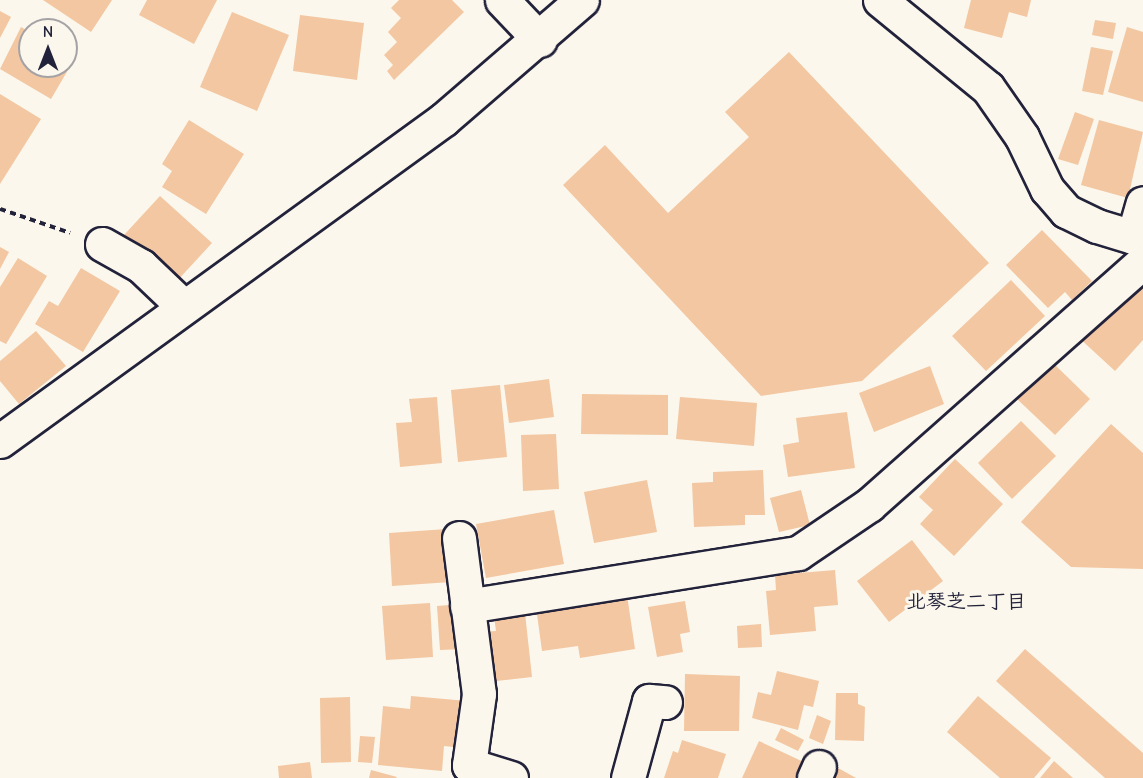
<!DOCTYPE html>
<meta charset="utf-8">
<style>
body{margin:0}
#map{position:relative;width:1143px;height:778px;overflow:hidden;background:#fbf7ec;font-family:"Comic Neue","Klee One",sans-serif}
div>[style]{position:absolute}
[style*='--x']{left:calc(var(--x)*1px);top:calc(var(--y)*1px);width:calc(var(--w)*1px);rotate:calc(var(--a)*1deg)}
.building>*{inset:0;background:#f2c7a1}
.path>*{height:4px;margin-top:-2px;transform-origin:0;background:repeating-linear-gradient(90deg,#22223b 0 6px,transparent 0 10.5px)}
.roads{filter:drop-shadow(2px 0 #22223b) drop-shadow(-2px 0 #22223b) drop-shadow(0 2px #22223b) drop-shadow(0 -2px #22223b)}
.minor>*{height:33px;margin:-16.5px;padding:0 16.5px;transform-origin:16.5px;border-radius:16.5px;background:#fbf7ec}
.tertiary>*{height:33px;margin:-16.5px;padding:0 16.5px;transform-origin:16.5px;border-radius:16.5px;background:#fbf7ec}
span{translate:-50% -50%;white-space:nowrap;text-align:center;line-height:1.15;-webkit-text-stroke:6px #fbf7ec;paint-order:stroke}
.neighbourhood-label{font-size:20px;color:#22223b;font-weight:700}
.north{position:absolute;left:18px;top:18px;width:60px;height:60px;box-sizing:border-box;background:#fbf7ec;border:2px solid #a4a2a5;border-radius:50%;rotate:0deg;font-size:16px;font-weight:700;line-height:24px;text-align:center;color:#22223b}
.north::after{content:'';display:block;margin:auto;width:21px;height:27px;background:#22223b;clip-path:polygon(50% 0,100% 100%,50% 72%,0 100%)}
</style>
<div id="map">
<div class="building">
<div style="clip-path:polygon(43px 0,112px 0,91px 32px)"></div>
<div style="clip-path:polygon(147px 0,217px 0,194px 44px,139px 15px)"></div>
<div style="clip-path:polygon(399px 0,452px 0,464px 12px,394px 80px,387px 71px,393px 65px,384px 55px,397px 42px,388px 32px,401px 18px,391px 8px)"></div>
<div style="clip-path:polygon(971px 0,1031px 0,1027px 17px,1009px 12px,1002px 38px,964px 28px)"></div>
<div style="clip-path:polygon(0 11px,11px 17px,0 38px)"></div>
<div style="clip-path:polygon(232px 12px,289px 35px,257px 111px,200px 87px)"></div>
<div style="clip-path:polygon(300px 15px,364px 23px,357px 80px,293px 71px)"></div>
<div style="clip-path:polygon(1095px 20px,1116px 23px,1113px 39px,1092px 35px)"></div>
<div style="clip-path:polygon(21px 27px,30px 32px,30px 66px,66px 66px,66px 53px,75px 58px,51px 99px,0 69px)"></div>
<div style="clip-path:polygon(1127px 27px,1143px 32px,1143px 102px,1108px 92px)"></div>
<div style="clip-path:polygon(1091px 47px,1113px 51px,1103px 95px,1082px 91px)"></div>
<div style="clip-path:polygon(789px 52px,989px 263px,862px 381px,761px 396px,563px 185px,605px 145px,668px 213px,749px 137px,725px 112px)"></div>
<div style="clip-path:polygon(0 94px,41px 119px,0 184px)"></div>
<div style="clip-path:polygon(1075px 112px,1094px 119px,1078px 165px,1058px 159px)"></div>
<div style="clip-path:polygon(189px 120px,244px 154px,206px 214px,162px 187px,172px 171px,162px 164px)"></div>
<div style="clip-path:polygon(1099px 120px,1143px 132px,1128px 198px,1081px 185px)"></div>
<div style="clip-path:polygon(160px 196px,212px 243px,176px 282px,124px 235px)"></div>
<div style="clip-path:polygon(1042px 230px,1092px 281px,1072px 300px,1065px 292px,1048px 308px,1006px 265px)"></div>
<div style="clip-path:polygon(0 247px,9px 252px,0 269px)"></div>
<div style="clip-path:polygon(18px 258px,47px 276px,6px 344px,0 341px,0 287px)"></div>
<div style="clip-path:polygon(1143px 265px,1143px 340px,1115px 371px,1077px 336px)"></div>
<div style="clip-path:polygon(81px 268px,120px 291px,83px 352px,35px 324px,49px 301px,58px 306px)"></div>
<div style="clip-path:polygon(1011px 280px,1045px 316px,986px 371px,952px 336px)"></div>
<div style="clip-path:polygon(36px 331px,66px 366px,19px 404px,0 381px,0 361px)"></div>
<div style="clip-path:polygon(1051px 361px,1090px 399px,1055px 435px,1016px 398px)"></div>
<div style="clip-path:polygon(930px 366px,944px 404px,874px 432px,859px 393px)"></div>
<div style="clip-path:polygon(549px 379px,554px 417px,509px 423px,504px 385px)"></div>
<div style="clip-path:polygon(500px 385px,507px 457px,458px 462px,451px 390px)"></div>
<div style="clip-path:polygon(582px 394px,668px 395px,668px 435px,581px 434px)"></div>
<div style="clip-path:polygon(437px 397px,442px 463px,400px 467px,396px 423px,412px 422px,409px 399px)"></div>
<div style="clip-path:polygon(680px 397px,757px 403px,754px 446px,676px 439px)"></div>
<div style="clip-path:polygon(847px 412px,855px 468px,788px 477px,783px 445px,799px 442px,796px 418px)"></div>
<div style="clip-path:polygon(1021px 421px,1056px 456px,1012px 499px,978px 463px)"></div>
<div style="clip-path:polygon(1111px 424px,1143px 453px,1143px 569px,1071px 567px,1021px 522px)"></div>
<div style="clip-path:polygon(556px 434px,559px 489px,523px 491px,521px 435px)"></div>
<div style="clip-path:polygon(955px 459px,1003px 504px,954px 556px,920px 524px,933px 510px,919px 497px)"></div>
<div style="clip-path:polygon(763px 470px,765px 515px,745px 515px,745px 525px,694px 527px,692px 483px,713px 482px,713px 472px)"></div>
<div style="clip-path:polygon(647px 480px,657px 532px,594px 543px,584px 492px)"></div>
<div style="clip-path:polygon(801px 490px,810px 525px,779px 532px,770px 498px)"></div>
<div style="clip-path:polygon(554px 510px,564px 564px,486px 578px,476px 524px)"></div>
<div style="clip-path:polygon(447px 529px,451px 582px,392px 586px,389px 533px)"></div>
<div style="clip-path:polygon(912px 540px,943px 581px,889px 622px,857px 581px)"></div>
<div style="clip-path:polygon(835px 570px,838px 605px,814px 607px,816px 631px,770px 635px,766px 591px,776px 590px,775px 575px)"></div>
<div style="clip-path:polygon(627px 595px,635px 649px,580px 658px,578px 646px,542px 651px,536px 607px)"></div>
<div style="clip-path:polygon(685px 601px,690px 632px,680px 634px,683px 652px,657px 657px,648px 607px)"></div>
<div style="clip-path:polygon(430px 603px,433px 657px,386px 660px,382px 606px)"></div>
<div style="clip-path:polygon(462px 604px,465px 649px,440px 650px,437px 606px)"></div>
<div style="clip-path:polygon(525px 613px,532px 677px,487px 682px,481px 632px,496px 631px,494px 616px)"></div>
<div style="clip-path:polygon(761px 624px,762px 647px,738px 648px,737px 626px)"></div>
<div style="clip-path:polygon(1025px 649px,1143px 753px,1143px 778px,1105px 778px,996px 681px)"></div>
<div style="clip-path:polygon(777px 671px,819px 681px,813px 707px,804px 705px,798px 730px,752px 718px,758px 692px,771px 695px)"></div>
<div style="clip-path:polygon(685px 674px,740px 676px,739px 731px,684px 731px)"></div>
<div style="clip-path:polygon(836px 693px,858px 693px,858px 704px,865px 707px,864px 741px,835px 740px)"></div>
<div style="clip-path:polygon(411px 696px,467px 701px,463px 748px,444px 746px,442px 771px,378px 765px,383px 706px,410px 709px)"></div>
<div style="clip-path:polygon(978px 696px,1051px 758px,1034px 778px,1000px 778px,947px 732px)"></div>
<div style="clip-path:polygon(350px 697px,351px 762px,321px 763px,320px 698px)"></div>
<div style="clip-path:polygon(817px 715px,831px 721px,823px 744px,809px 738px)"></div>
<div style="clip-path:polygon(781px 728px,804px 740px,798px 751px,775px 740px)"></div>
<div style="clip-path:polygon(360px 736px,375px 737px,372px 763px,358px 762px)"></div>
<div style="clip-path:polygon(682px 740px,726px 754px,718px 778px,664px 778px,673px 751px,678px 753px)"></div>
<div style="clip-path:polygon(759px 741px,810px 765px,804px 778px,742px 778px)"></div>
<div style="clip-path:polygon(1054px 761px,1073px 778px,1040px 778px)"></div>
<div style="clip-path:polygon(310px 762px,312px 778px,279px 778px,278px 766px)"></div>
<div style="clip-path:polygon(838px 768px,856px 778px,833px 778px)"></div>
<div style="clip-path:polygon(371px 770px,397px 777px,396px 778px,369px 778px)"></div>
</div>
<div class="path">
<div style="--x:0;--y:209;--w:74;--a:18.9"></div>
</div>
<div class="roads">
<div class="minor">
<div style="--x:502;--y:0;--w:55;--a:46.5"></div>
<div style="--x:880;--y:0;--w:139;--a:39.2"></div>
<div style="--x:988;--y:88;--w:60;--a:55.2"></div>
<div style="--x:1022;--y:137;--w:58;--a:64.3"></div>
<div style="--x:1047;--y:189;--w:29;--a:49"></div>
<div style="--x:1066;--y:211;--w:34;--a:26"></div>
<div style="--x:1097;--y:226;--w:48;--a:16.9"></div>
<div style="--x:1133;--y:237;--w:35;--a:-74"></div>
<div style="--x:102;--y:244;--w:45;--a:29.4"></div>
<div style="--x:141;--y:266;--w:58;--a:43.6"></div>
<div style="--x:459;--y:538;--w:157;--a:82.7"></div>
<div style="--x:479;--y:694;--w:72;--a:98"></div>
<div style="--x:469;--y:765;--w:44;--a:17.2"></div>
<div style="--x:467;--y:606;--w:335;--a:-9.1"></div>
<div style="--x:798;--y:553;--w:86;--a:-34.1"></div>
<div style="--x:869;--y:505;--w:366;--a:-41.6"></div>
<div style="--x:628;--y:778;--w:80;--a:-74.7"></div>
<div style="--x:649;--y:701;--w:16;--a:4"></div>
<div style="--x:814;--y:778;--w:12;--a:-66"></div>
</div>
<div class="tertiary">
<div style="--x:0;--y:441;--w:548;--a:-35.95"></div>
<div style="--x:444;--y:119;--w:182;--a:-40.8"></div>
</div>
</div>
<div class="neighbourhood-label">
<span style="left:966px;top:601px">北琴芝二丁目</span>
</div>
<div class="north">N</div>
</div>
